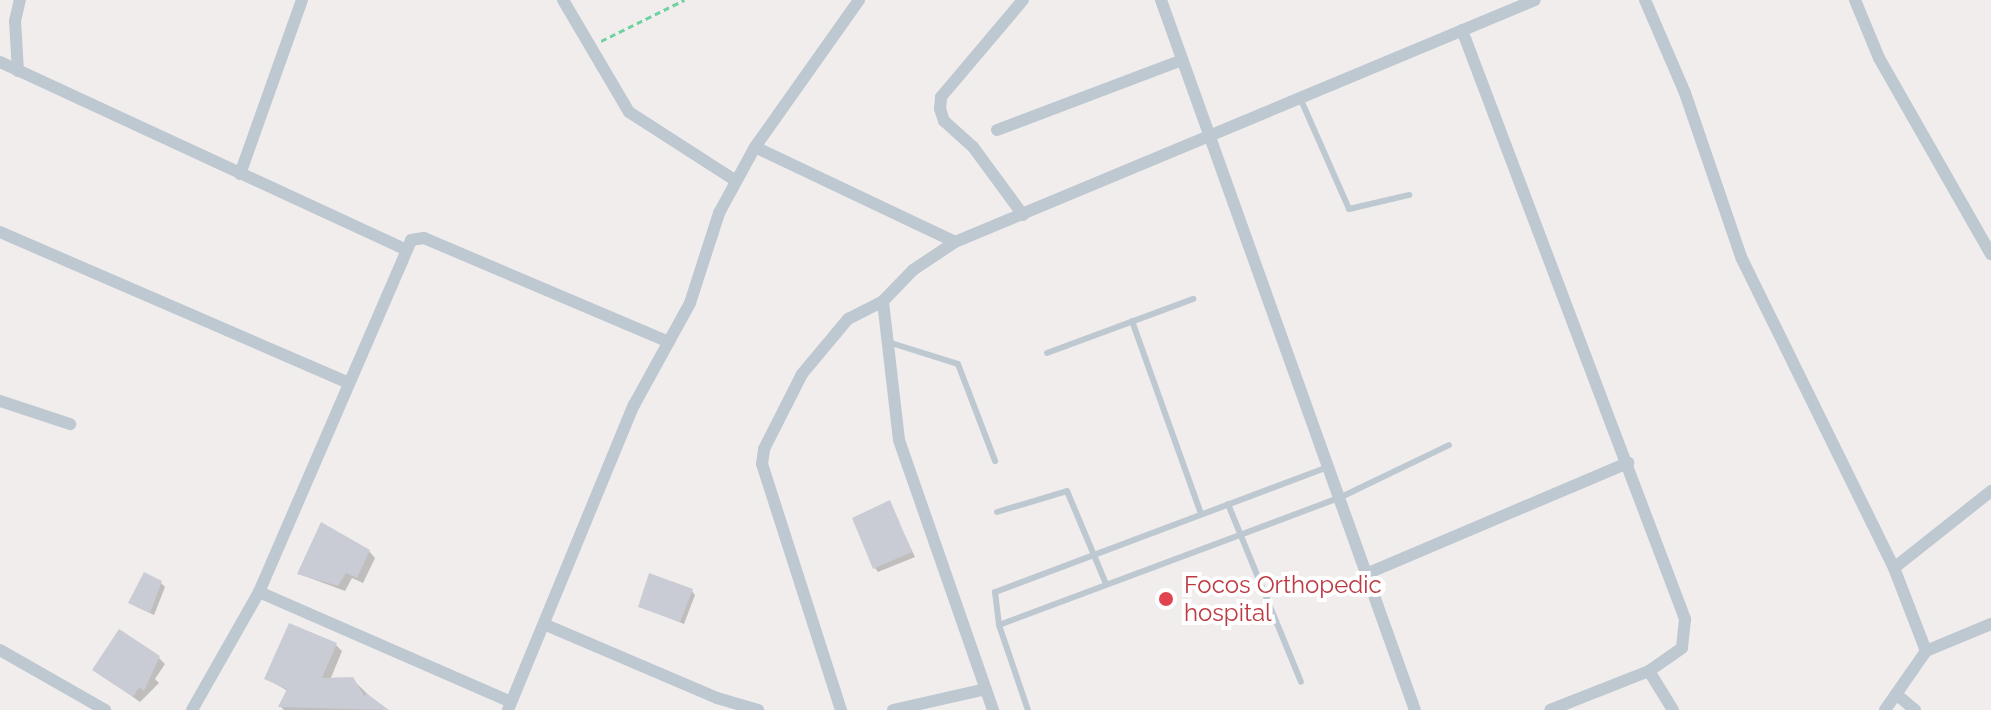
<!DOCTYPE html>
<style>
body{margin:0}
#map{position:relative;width:1991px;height:710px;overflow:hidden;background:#f1eded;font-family:Raleway,sans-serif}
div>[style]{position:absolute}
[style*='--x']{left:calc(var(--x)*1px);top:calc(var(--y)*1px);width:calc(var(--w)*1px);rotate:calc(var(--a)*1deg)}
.shadow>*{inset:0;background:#0003}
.building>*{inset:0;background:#c9ccd4}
.path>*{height:3px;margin-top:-1.5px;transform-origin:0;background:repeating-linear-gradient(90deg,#6dd2a0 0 6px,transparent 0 10px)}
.lane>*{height:6px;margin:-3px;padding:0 3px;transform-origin:3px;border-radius:3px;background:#bdc8d1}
.street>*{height:12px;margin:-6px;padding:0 6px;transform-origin:6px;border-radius:6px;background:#bdc8d1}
.dots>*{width:22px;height:22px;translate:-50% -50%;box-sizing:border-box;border:4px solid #fff;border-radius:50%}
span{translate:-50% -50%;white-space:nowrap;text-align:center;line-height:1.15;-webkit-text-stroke:8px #fff;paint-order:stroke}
.health-label{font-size:24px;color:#be3a42}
.left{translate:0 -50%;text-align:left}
</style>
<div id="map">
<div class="shadow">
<div style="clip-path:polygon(889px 502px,915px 557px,878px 572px,875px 568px)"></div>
<div style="clip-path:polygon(369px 551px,375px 558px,363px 583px,352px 578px,345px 591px,299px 574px)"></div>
<div style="clip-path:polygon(161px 583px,165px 587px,154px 615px,135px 606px)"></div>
<div style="clip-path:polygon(692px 591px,695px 595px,684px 624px,641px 607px)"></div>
<div style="clip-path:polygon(336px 645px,342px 651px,330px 680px,352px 679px,384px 710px,284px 710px,280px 706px,288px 691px,267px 679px)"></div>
<div style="clip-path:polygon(159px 658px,165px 664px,155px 679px,159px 683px,140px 702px,95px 670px)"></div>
</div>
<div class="building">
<div style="clip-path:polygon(890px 500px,912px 552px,873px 569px,852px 518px)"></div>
<div style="clip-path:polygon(321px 522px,370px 550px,357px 578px,346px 573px,338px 586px,297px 574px)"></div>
<div style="clip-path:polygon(144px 572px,162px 581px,150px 613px,128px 603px)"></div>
<div style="clip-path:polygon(649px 573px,693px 589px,680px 622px,638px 607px)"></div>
<div style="clip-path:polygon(289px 623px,337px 643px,322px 678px,353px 677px,365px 697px,366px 693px,389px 710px,278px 707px,287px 689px,264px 679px)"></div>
<div style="clip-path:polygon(119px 629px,160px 656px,144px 691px,139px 687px,133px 697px,92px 670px)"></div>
</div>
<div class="path">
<div style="--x:601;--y:41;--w:93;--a:-26.3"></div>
</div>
<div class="lane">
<div style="--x:1301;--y:100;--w:119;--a:66.2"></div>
<div style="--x:1349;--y:209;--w:62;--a:-13.1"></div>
<div style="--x:1132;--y:321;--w:205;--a:70.3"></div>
<div style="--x:888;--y:342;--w:73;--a:17.4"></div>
<div style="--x:958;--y:364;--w:104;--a:69.1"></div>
<div style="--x:1047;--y:353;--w:156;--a:-20.3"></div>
<div style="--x:1328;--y:467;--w:356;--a:159.4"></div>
<div style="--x:995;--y:592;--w:33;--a:83"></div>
<div style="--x:999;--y:625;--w:363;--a:-20.5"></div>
<div style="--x:1339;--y:498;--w:122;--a:-25.7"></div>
<div style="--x:1228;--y:504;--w:192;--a:67.7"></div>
<div style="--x:997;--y:512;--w:73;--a:-16.7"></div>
<div style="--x:1067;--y:491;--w:101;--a:67.2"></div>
<div style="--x:999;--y:625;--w:90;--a:71.2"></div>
</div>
<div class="street">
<div style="--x:563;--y:0;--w:130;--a:59.5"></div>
<div style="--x:629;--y:112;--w:127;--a:32.8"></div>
<div style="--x:1161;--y:0;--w:754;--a:70.32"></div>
<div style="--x:1645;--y:0;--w:101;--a:66.7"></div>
<div style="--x:1685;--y:93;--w:173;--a:71.1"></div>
<div style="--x:1741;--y:257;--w:347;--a:63.8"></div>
<div style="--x:1894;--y:568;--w:89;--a:68.9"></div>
<div style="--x:1855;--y:0;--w:63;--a:67.5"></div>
<div style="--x:1879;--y:58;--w:226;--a:60.3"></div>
<div style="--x:1462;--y:30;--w:630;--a:69.26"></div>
<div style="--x:1685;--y:619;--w:29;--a:96"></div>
<div style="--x:1682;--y:648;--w:40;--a:145.1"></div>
<div style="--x:1649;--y:671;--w:106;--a:158.5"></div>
<div style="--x:0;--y:62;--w:446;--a:24.8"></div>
<div style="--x:18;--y:71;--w:50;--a:-93.4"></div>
<div style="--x:15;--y:21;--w:22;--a:-77"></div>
<div style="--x:997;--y:130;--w:198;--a:-20.7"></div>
<div style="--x:755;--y:147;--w:221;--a:25.4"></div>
<div style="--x:240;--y:174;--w:185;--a:-70.4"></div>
<div style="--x:1023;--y:215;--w:84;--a:-126.3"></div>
<div style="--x:973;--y:147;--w:39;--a:-138"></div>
<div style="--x:944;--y:121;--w:13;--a:-108"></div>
<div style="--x:940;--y:109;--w:12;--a:-85"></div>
<div style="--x:941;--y:97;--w:127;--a:-49.8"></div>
<div style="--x:0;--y:232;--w:378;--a:23.4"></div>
<div style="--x:0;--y:401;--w:74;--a:18.2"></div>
<div style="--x:1894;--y:568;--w:124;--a:-38.4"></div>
<div style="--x:1366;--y:574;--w:285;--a:-23"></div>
<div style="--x:259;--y:592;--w:275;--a:23.6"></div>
<div style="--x:546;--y:625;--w:186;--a:23.1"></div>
<div style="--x:717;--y:698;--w:43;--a:16.3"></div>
<div style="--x:0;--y:650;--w:121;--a:29.7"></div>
<div style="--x:1649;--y:671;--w:46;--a:58.4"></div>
<div style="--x:1896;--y:694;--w:25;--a:40"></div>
<div style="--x:192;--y:710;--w:136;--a:-60.4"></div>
<div style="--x:259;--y:592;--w:383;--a:-66.6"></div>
<div style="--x:411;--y:240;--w:13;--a:-9"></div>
<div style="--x:424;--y:238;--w:266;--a:23"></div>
<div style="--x:508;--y:710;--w:330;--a:-67.6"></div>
<div style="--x:634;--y:405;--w:116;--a:-61.2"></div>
<div style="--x:690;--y:303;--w:95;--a:-72.1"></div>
<div style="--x:719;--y:213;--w:75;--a:-61.4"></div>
<div style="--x:755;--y:147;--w:180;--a:-54.7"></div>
<div style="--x:841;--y:710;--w:258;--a:-107.8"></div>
<div style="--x:762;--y:464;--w:15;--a:-82"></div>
<div style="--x:764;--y:449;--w:84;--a:-63.1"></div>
<div style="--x:802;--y:374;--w:72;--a:-50.1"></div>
<div style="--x:848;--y:319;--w:39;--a:-27"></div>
<div style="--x:893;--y:710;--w:95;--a:-12.7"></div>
<div style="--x:993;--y:710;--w:286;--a:-109.2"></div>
<div style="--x:899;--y:440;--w:140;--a:-96.6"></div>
<div style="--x:883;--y:301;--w:43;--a:-45.9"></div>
<div style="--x:913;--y:270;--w:50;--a:-33.7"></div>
<div style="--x:955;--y:242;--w:628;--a:-22.65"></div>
<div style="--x:1885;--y:710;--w:72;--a:-55.2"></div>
<div style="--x:1926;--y:651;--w:70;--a:-22.6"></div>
</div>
<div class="dots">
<div style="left:1166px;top:599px;background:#e0444e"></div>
</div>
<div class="health-label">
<span class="left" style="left:1184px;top:599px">Focos Orthopedic<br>hospital</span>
</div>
</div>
